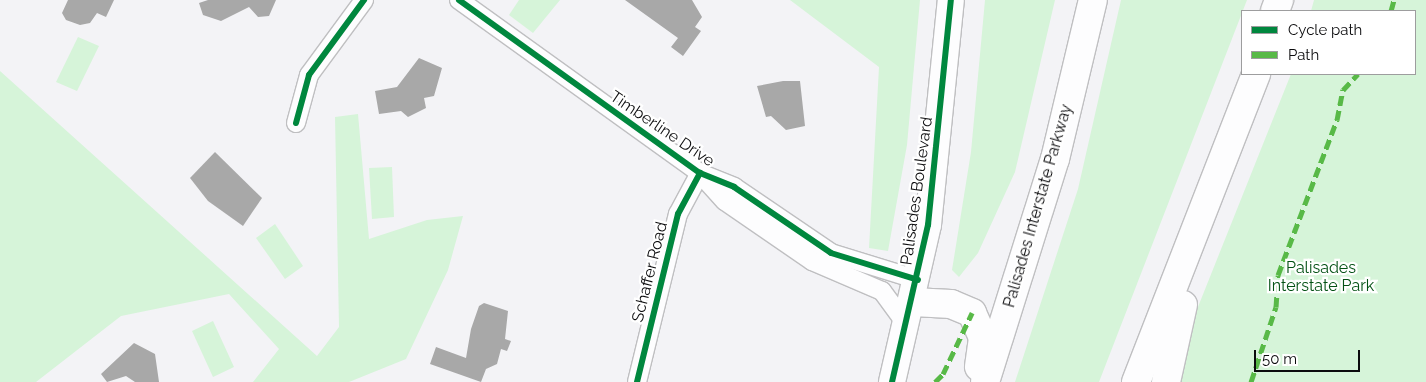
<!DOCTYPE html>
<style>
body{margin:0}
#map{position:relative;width:1426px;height:382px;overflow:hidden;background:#f3f3f6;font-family:Raleway,sans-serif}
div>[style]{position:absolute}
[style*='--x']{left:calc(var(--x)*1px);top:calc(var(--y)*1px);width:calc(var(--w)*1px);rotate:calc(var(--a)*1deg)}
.green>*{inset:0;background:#d6f4d9}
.building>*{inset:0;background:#a8a8a8}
.roads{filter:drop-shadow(1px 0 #bfbfc1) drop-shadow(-1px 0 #bfbfc1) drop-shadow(0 1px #bfbfc1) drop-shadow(0 -1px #bfbfc1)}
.minor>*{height:18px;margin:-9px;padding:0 9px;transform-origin:9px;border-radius:9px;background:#fdfdfe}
.primary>*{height:26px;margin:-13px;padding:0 13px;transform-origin:13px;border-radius:13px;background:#fdfdfe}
.motorway>*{height:28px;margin:-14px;padding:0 14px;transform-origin:14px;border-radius:14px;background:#fdfdfe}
.quiet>*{height:5px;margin-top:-2.5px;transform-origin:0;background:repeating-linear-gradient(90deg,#58b947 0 10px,transparent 0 15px)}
.cycleway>*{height:6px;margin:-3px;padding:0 3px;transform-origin:3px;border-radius:3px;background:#00873e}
span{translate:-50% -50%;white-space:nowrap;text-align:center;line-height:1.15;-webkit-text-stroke:4.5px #fff;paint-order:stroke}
.street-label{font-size:16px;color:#0b0b0d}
.park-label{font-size:16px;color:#035114}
.legend{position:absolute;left:1241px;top:10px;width:175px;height:65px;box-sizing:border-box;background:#fff;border:1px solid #9d9d9e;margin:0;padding:6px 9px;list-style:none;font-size:15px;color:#0b0b0d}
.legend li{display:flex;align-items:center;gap:10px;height:25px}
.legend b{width:25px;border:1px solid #9d9d9e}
.scale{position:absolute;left:1254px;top:350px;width:106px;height:22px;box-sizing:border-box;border:2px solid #0b0b0d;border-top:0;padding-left:6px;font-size:15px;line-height:18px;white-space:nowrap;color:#0b0b0d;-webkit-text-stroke:4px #fff;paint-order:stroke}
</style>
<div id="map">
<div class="green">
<div style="clip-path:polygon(519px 0,560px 0,533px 33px,509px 15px)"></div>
<div style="clip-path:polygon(790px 0,920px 0,907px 145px,888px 251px,869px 248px,879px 67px)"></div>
<div style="clip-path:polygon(985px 0,1055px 0,1015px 172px,978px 253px,959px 277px,952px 270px,971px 152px)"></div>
<div style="clip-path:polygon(1121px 0,1247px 0,1099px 382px,1015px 382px,1078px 189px)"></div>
<div style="clip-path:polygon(1314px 0,1426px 0,1426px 382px,1168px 382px,1291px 74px,1415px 74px,1415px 11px,1311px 11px)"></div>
<div style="clip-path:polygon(78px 37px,99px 46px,77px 91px,56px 82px)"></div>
<div style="clip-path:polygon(0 71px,317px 356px,339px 327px,335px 117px,358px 114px,369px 239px,427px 220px,463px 216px,448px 270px,406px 359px,349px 382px,253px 382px,279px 349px,229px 294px,121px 316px,36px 382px,0 382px)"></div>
<div style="clip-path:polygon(392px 167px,394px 217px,372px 219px,369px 168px)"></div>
<div style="clip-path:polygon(275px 224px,303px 266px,285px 279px,256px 238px)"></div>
<div style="clip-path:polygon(213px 321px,234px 367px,213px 377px,192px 331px)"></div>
</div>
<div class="building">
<div style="clip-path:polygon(68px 0,114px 0,106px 17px,97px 13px,90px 23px,80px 25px,66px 20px,62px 13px)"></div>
<div style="clip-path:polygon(208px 0,276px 0,269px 16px,258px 17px,249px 7px,221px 21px,203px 15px,199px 3px)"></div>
<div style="clip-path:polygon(625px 0,692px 0,702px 17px,695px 27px,701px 31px,683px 56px,671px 47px,678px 38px)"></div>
<div style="clip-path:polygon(419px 58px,442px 68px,434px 96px,424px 98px,426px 108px,408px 117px,401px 111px,379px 114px,375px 91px,397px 87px)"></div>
<div style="clip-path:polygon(783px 81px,800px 81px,805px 126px,786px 130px,771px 116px,766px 117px,757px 86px)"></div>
<div style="clip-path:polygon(215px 152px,262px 198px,243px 226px,208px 201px,190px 178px)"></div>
<div style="clip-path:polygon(484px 303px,508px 311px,505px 339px,511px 341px,507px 351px,501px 349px,497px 364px,486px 369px,481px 382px,430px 364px,436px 347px,466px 358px,471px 329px,479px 306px)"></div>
<div style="clip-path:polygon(134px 343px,155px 354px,159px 382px,135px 382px,126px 376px,107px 382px,101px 374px)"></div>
</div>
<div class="roads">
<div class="minor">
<div style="--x:459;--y:0;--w:297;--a:35.7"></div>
<div style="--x:700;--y:173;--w:37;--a:22"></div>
<div style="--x:734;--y:187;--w:117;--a:34.2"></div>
<div style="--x:831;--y:253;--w:91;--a:17.2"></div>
<div style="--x:296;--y:123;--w:50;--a:-74.8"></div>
<div style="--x:309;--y:75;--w:93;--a:-53.7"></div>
<div style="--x:704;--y:178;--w:31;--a:48"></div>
<div style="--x:725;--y:201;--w:106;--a:34.6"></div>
<div style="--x:812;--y:261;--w:76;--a:23.2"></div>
<div style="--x:882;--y:291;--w:42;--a:53.7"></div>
<div style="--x:637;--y:382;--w:173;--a:-76.3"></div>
<div style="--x:678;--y:214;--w:47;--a:-61.8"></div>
</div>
<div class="primary">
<div style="--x:892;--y:382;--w:161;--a:-77.1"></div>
<div style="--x:928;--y:225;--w:226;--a:-84.2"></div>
</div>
<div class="motorway">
<div style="--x:1275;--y:11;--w:12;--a:-70"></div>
<div style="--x:913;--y:302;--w:38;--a:3"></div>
<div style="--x:951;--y:304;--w:23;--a:23"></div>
<div style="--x:972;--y:313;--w:27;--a:66"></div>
<div style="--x:983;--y:338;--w:29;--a:98"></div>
<div style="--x:985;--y:382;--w:234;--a:-72.6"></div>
<div style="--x:1055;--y:159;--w:163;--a:-76.6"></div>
<div style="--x:1136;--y:382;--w:331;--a:-68.7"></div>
<div style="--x:1166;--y:382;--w:79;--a:-77.6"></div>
</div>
</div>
<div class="quiet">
<div style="--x:1391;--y:11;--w:11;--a:-75"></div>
<div style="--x:935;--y:382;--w:11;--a:-45"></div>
<div style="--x:943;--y:374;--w:68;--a:-64.6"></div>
<div style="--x:1251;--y:382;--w:79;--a:-71.6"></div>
<div style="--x:1276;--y:307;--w:32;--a:-86"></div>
<div style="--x:1278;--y:275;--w:166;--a:-69.2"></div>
<div style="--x:1337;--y:120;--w:31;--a:-79"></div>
<div style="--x:1343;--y:90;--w:22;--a:-47"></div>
</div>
<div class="cycleway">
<div style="--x:459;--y:0;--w:297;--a:35.7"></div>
<div style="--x:700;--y:173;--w:37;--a:22"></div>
<div style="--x:734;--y:187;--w:117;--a:34.2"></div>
<div style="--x:831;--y:253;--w:91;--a:17.2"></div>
<div style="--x:296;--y:123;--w:50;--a:-74.8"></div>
<div style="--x:309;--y:75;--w:93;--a:-53.7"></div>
<div style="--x:637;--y:382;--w:173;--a:-76.3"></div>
<div style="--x:678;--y:214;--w:47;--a:-61.8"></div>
<div style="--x:892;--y:382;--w:161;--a:-77.1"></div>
<div style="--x:928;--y:225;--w:226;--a:-84.2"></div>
</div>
<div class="street-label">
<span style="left:662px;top:129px;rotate:34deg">Timberline Drive</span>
<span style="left:917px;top:191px;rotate:-82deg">Palisades Boulevard</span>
<span style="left:1038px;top:206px;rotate:-74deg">Palisades Interstate Parkway</span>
<span style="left:650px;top:272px;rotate:-76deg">Schaffer Road</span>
</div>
<div class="park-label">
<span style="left:1321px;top:277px">Palisades<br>Interstate Park</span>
</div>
<ul class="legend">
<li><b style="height:6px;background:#00873e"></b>Cycle path</li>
<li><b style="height:6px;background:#58b947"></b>Path</li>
</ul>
<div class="scale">50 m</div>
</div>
